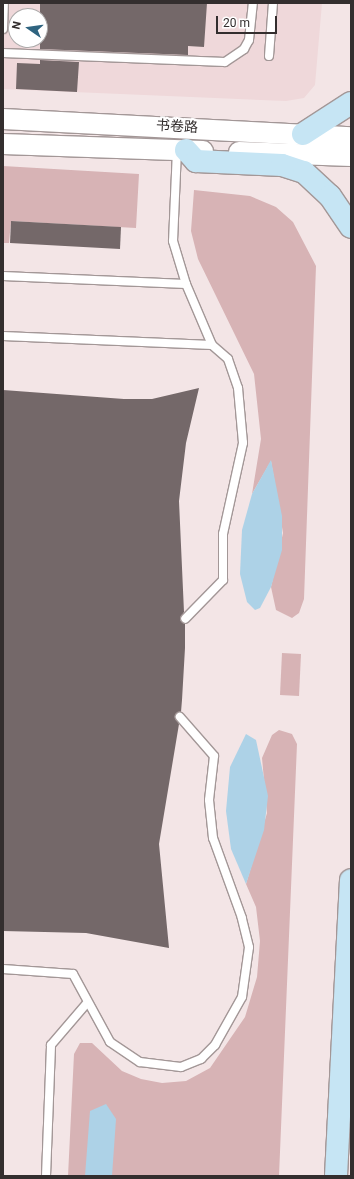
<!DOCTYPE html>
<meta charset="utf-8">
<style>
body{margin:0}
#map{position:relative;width:354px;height:1179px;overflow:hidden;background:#f3e5e6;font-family:Roboto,"Noto Sans SC",sans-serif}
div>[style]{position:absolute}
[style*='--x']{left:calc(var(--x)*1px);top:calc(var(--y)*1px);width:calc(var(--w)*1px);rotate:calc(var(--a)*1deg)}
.built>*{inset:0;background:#efd8da}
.green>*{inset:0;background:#d7b3b5}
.water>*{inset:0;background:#add2e7}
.building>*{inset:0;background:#746869}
.roads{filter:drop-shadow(1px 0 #a39797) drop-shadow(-1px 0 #a39797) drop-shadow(0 1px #a39797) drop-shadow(0 -1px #a39797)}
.service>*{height:8px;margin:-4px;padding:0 4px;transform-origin:4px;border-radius:4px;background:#fff}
.tertiary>*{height:20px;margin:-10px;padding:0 10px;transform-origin:10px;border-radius:10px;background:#fff}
.secondary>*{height:22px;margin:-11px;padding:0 11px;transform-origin:11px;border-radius:11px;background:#c6e5f4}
span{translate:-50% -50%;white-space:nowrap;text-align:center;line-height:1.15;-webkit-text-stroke:4px #fff;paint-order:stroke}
.street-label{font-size:14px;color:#332e2e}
.frame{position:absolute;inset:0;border:4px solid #332e2e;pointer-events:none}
.north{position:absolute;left:8px;top:8px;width:40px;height:40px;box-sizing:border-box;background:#fff;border:1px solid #adabab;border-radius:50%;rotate:283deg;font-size:11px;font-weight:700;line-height:16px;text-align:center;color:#332e2e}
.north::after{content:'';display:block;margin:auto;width:14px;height:18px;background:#2f6480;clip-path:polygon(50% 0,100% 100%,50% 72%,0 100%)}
.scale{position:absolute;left:216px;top:16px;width:61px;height:18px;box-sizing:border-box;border:2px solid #332e2e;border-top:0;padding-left:5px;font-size:12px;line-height:14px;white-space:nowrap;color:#332e2e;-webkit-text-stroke:3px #fff;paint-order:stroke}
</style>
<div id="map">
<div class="built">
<div style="clip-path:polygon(evenodd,3px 3px,322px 3px,315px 85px,304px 98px,286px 101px,3px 89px,3px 3px,16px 16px,40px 16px,40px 40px,16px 40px,16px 16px)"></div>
</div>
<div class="green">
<div style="clip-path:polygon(3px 166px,139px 174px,136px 228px,11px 221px,9px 243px,3px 243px)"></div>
<div style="clip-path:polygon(194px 190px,250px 196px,276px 207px,293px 222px,316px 266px,304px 599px,299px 613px,292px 618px,276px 610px,271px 587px,283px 533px,271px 461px,252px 494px,261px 439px,254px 374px,198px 259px,191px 231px)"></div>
<div style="clip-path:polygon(282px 653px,301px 654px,299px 696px,280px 695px)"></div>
<div style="clip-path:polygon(279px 730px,292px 734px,297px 744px,279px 1176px,68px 1176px,74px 1054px,80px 1043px,92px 1043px,122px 1071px,141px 1079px,162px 1083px,186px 1081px,210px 1068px,245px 1017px,257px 977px,260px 941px,256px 907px,246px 884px,267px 813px,262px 758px,272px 735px)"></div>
</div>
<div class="water">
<div style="clip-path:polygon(271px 460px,282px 516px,282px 550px,271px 587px,260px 608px,255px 610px,247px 602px,240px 574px,242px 530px,252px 494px)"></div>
<div style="clip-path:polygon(246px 734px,256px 740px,268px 796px,264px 830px,246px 884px,231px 849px,226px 811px,230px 767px)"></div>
<div style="clip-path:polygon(106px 1104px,116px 1119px,112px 1176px,85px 1176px,90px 1111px)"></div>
</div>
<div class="building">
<div style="clip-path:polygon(40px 3px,207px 3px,204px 47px,188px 46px,188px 55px,40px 49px)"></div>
<div style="clip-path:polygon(40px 60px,79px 62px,77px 92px,16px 89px,17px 63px,40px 64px)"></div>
<div style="clip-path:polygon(11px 221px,121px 227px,120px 249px,10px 243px)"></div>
<div style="clip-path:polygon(199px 388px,186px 443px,179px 501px,184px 612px,180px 620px,185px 624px,185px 648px,182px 700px,181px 712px,175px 716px,179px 724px,159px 844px,169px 948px,86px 933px,3px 931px,3px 390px,124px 399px,152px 399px)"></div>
</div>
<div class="roads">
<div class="service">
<div style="--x:3;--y:29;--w:26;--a:-88"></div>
<div style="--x:3;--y:53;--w:222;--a:2.3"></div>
<div style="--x:225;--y:62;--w:23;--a:-34"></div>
<div style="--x:244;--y:49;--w:10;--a:-61"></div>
<div style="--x:249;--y:40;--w:37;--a:-84"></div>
<div style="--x:269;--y:56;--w:53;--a:-85.7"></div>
<div style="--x:177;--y:150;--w:91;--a:92.5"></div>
<div style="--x:173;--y:241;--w:45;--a:73.2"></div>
<div style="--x:186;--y:284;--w:66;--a:66.9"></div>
<div style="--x:3;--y:276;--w:183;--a:2.5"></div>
<div style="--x:3;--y:336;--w:209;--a:2.5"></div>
<div style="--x:212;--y:345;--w:21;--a:41"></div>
<div style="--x:228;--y:359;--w:31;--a:71"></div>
<div style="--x:238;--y:388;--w:55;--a:84.8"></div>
<div style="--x:243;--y:443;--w:93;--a:102.4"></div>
<div style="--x:223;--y:534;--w:46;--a:90"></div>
<div style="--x:223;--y:580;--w:54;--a:134.3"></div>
<div style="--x:3;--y:969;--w:70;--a:4.1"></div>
<div style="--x:73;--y:974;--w:77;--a:61.4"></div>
<div style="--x:110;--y:1042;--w:36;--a:34"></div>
<div style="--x:140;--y:1062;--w:41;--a:7"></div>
<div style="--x:181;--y:1067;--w:22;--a:-22"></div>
<div style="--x:201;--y:1059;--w:20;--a:-45"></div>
<div style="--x:215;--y:1045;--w:55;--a:-60.6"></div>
<div style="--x:242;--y:997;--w:50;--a:-82"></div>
<div style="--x:249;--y:947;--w:30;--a:-104"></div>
<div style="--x:242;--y:918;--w:85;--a:-109.9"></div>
<div style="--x:213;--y:838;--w:38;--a:-96"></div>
<div style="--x:209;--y:800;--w:44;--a:-83.5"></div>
<div style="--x:214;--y:756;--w:52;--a:-131.1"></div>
<div style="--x:46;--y:1176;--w:131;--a:-87.8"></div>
<div style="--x:51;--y:1045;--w:55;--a:-49.4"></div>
</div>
<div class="tertiary">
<div style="--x:3;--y:119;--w:348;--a:3"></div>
<div style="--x:3;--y:144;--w:200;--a:2"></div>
<div style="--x:239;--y:152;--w:112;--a:2"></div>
</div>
<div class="secondary">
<div style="--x:303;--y:134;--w:57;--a:-32.9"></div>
<div style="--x:186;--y:150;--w:15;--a:48"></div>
<div style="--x:196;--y:161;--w:86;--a:2.7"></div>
<div style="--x:282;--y:165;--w:23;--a:18"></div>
<div style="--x:304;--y:172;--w:35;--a:43"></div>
<div style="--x:330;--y:196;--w:37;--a:56"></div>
<div style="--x:336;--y:1176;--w:296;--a:-87.1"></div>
</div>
</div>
<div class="street-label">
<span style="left:177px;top:126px;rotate:3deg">书卷路</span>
</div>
<div class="frame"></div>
<div class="north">N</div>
<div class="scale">20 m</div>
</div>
